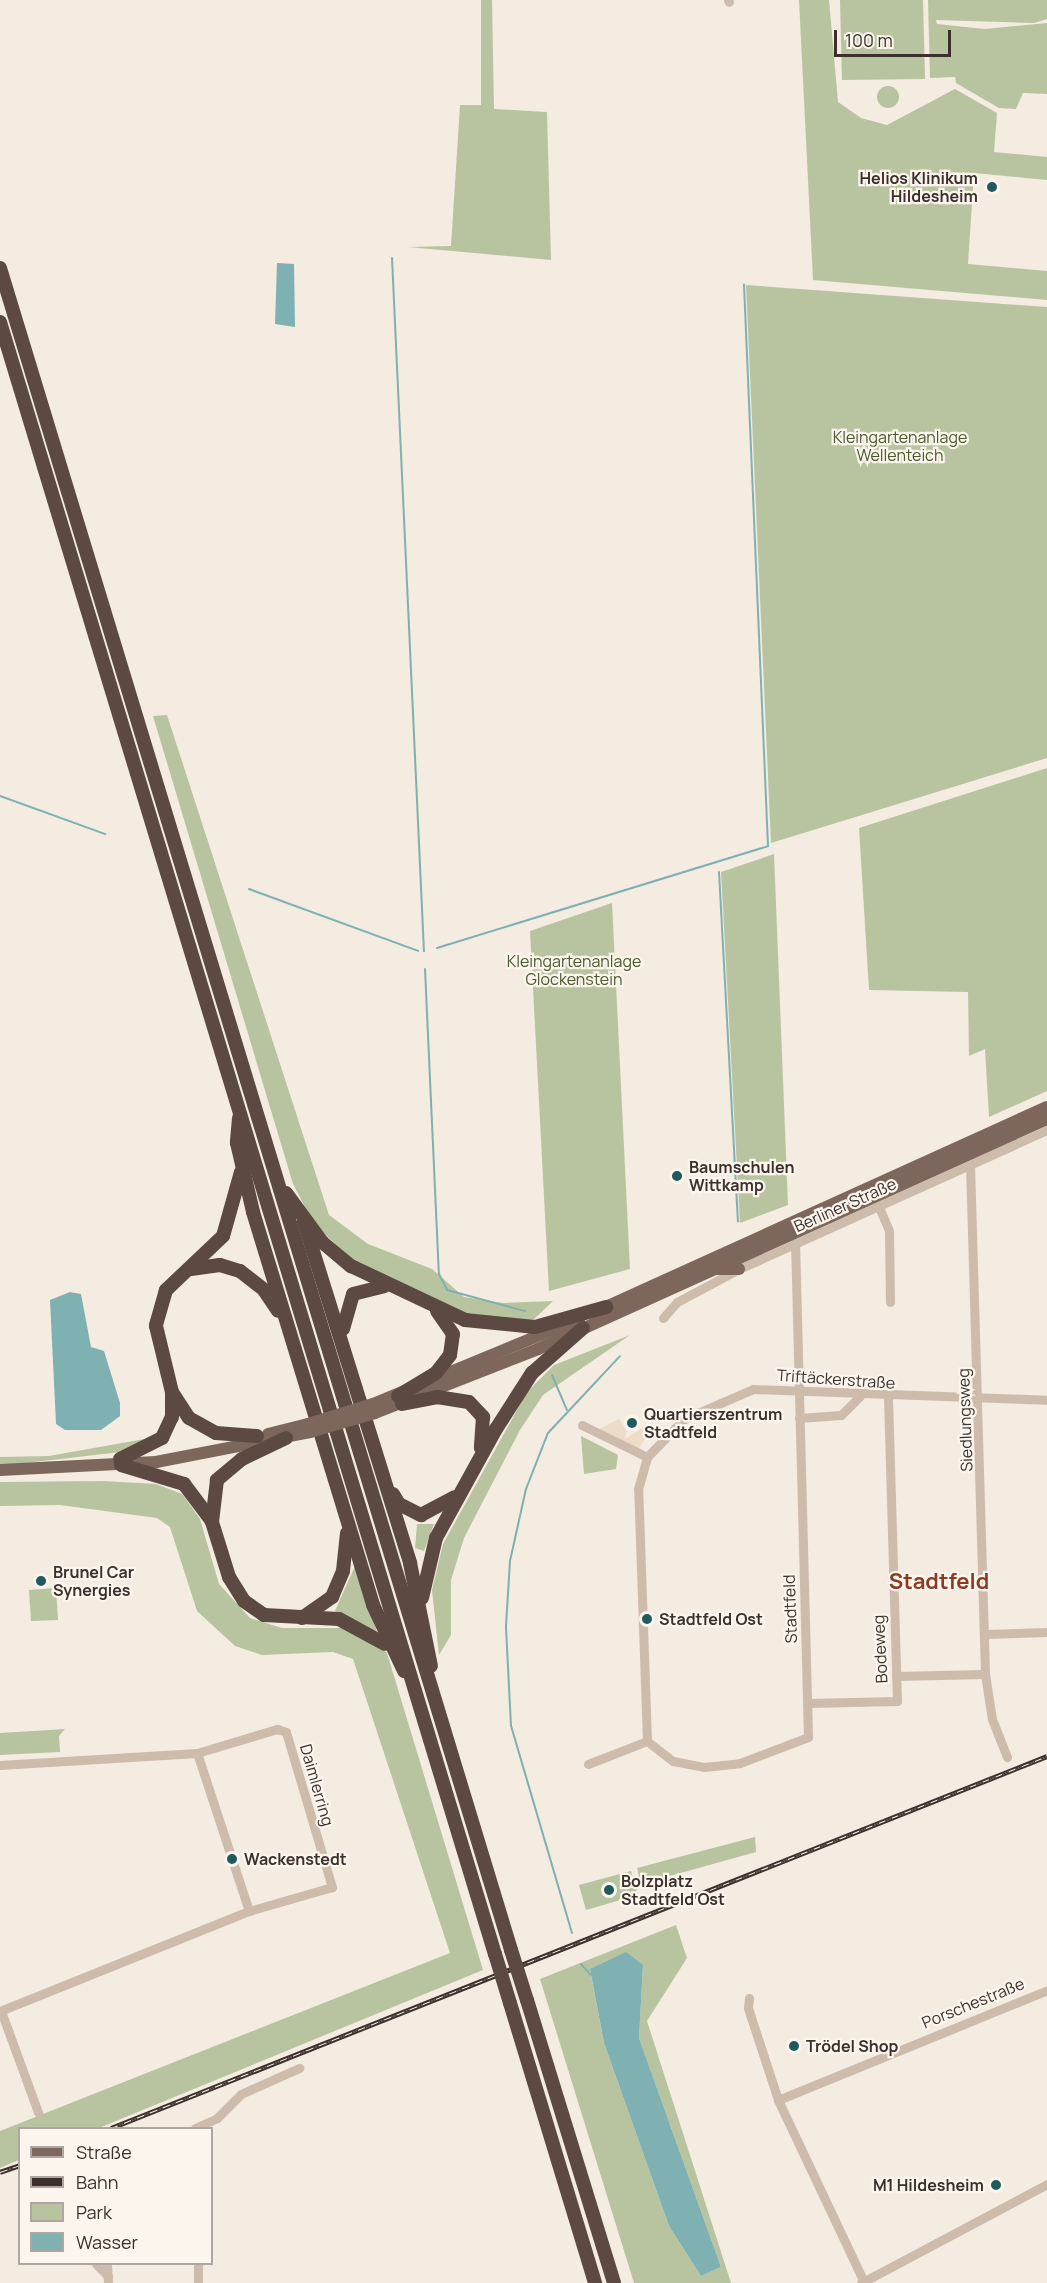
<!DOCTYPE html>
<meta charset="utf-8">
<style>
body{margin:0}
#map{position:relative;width:1047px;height:2283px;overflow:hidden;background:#f4ebe1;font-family:Manrope,sans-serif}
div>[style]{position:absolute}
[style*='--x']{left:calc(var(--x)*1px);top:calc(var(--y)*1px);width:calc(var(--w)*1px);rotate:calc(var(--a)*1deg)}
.green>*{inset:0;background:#b8c4a0}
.round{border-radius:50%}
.plaza>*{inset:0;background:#ecdcc8}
.water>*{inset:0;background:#7fb0b2}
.stream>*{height:2px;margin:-1px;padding:0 1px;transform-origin:1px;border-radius:1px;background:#7fb0b2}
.minor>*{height:9px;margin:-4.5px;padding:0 4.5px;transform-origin:4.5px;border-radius:4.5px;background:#cdbbac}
.major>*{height:12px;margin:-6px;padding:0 6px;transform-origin:6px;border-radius:6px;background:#7d675c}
.highway>*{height:14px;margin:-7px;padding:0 7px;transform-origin:7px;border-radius:7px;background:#5c4a42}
.rail>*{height:4.5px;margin-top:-2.25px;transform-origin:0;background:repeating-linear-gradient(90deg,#fbf5ee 0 7px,#3b302b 0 14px);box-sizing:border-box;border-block:2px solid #3b302b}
.major-bridge>*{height:12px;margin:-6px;padding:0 6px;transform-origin:6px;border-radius:6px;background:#7d675c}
.highway-bridge>*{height:14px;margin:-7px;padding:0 7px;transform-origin:7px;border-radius:7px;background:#5c4a42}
.dots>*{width:16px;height:16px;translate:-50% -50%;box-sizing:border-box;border:3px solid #fbf5ee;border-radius:50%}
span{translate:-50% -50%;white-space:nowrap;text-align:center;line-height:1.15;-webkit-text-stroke:4.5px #fbf5ee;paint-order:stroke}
.poi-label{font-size:16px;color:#3b302b;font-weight:700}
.right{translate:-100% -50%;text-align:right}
.left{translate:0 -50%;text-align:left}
.park-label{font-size:16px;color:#4a5a2e}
.street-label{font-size:16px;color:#3b302b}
.district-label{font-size:22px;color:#8c3b22;font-weight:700}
.legend{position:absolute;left:18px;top:2127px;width:195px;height:138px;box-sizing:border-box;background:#fbf5ee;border:2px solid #aea6a0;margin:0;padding:8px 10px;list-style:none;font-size:18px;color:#3b302b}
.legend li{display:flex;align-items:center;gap:12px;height:30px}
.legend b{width:30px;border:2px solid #aea6a0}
.scale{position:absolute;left:834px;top:30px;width:117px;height:27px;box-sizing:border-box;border:3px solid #3b302b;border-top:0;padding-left:8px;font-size:18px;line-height:21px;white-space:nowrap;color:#3b302b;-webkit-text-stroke:4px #fbf5ee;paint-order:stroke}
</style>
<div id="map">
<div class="green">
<div style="clip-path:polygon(481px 0,492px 0,494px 109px,547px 112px,551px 260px,408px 247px,451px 246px,460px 105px,481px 105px)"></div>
<div style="clip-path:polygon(799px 0,829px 0,838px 102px,861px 118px,887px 125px,955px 89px,997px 113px,994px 152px,1047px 157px,1047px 180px,974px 173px,968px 264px,1047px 271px,1047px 300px,813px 280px)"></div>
<div style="clip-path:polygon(840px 0,923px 0,925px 79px,842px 80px)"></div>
<div style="clip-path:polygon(928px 0,1047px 0,1047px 19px,1034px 23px,936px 20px,937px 24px,985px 29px,1047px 23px,1047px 94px,1023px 93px,1016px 109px,999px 108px,956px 83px,955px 77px,930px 78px)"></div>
<div class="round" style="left:877px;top:86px;width:22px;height:22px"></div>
<div style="clip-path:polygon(746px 285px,1047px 307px,1047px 758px,771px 843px)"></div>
<div style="clip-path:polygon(167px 715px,329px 1215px,368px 1244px,432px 1269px,464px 1297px,503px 1303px,553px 1301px,530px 1323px,487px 1321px,447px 1307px,354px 1261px,314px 1224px,293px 1184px,153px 716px)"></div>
<div style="clip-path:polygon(1047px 768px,1047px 1091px,989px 1117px,985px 1049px,969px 1056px,968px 992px,869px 990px,859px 828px)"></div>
<div style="clip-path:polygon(774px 854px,788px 1205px,740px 1223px,721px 872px)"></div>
<div style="clip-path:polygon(612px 903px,630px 1269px,549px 1291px,530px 931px)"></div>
<div style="clip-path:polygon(630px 1335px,543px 1395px,520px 1430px,464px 1538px,451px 1580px,451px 1635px,439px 1655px,432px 1590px,443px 1544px,527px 1392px,554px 1365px)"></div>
<div style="clip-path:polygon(581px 1436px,618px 1455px,616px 1469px,584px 1474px)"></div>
<div style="clip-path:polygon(150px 1438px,129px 1451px,0 1466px,0 1457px,49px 1456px)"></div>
<div style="clip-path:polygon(103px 1481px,156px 1484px,182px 1494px,200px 1519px,219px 1584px,250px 1618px,282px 1628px,352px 1628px,369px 1636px,387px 1653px,483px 1970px,99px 2128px,20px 2128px,19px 2160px,0 2168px,0 2131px,450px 1953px,353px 1659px,333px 1652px,262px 1655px,235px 1646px,197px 1611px,170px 1527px,157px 1518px,60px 1505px,0 1506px,0 1482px)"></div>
<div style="clip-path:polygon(417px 1524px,434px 1524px,424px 1551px,415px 1548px)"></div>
<div style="clip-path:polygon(355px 1566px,377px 1632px,335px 1611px)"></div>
<div style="clip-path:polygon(56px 1588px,58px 1620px,31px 1621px,29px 1590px)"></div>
<div style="clip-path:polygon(65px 1729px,59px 1736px,60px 1752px,0 1755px,0 1733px)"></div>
<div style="clip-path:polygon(755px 1837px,756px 1852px,641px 1884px,637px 1868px)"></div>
<div style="clip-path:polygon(631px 1871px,638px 1895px,586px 1910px,579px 1885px)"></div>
<div style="clip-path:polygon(evenodd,676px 1925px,687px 1958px,647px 2021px,731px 2283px,634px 2283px,540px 1979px,676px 1925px,643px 1965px,639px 2038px,721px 2267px,701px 2276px,669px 2226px,604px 2043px,590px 1970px,643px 1965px)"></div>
</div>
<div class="plaza">
<div style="clip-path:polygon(619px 1419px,627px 1431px,625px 1439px,644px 1427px,649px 1434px,638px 1449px,599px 1429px)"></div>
</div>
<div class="water">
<div style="clip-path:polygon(277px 263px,294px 264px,295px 327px,275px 324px)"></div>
<div style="clip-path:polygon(70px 1292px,81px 1294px,91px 1347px,104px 1351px,120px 1403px,120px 1416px,101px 1430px,65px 1430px,56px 1424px,50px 1300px)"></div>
<div style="clip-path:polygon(626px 1952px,643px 1965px,639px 2038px,721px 2267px,701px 2276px,669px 2226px,604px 2043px,590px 1969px)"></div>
</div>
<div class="stream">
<div style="--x:392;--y:258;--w:694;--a:87.36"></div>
<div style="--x:0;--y:796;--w:112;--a:19.9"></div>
<div style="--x:719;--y:872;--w:350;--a:86.9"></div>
<div style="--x:249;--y:889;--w:180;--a:20.1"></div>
<div style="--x:437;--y:948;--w:346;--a:-17.1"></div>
<div style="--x:768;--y:846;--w:562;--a:-92.45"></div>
<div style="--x:425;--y:969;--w:305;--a:87.4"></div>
<div style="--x:439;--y:1274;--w:18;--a:63"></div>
<div style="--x:447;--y:1290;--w:81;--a:15.1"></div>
<div style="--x:552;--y:1375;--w:38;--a:67"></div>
<div style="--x:572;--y:1933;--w:216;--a:-106.4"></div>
<div style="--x:511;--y:1726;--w:100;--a:-92.9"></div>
<div style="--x:506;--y:1626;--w:65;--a:-86.5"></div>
<div style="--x:510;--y:1561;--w:74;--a:-77.5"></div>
<div style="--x:526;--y:1489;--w:60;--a:-68.6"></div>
<div style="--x:548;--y:1433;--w:105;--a:-46.9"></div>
<div style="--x:581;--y:1964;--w:15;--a:48"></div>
</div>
<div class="minor">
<div style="--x:728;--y:0;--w:2;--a:63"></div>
<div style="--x:970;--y:1165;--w:509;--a:88.31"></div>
<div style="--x:985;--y:1674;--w:46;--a:81.2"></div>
<div style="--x:992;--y:1719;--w:41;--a:68.5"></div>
<div style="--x:879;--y:1207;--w:26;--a:67"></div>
<div style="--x:889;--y:1231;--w:71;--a:89.2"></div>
<div style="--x:663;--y:1318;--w:21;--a:-49"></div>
<div style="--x:677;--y:1302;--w:70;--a:-28"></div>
<div style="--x:739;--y:1269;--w:338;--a:-24.3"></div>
<div style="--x:799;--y:1418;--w:42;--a:-4.1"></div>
<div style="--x:841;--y:1415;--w:27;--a:-45"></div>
<div style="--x:582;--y:1425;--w:72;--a:26.2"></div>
<div style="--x:985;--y:1634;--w:62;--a:-1.8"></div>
<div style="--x:896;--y:1676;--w:89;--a:-1.3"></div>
<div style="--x:808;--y:1703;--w:89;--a:-1.3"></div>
<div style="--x:897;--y:1701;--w:303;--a:-91.7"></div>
<div style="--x:647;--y:1741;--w:252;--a:-92"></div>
<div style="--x:638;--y:1489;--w:33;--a:-74"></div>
<div style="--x:647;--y:1457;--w:53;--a:-45.8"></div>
<div style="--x:684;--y:1419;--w:75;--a:-23.5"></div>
<div style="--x:753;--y:1389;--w:294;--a:2.1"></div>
<div style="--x:647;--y:1741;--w:33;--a:38"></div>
<div style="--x:673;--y:1761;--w:32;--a:11"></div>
<div style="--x:704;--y:1767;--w:36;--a:-6"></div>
<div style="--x:740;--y:1763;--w:73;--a:-20.9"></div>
<div style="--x:808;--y:1737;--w:494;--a:-91.5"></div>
<div style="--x:588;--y:1764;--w:63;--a:-21.3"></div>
<div style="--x:0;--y:1765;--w:197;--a:-3.5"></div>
<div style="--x:197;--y:1753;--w:84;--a:-16.7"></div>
<div style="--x:277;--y:1729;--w:9;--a:18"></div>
<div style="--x:286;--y:1732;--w:162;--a:73.5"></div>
<div style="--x:332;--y:1887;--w:86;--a:163.9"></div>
<div style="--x:749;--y:1998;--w:10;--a:96"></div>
<div style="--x:748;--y:2008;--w:97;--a:71.9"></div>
<div style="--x:0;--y:2011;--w:268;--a:-21.9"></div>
<div style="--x:249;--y:1911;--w:166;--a:-108.2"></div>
<div style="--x:1;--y:2011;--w:108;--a:69.9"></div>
<div style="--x:195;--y:2128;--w:24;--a:-24"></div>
<div style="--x:217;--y:2118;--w:34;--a:-45"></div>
<div style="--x:241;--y:2094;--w:64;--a:-24.1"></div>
<div style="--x:96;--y:2264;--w:17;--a:45"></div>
<div style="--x:107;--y:2264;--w:19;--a:87"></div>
<div style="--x:198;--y:2264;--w:19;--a:90"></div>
<div style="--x:864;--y:2282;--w:201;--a:-115.3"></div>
<div style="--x:778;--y:2100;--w:291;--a:-22.2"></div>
<div style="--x:861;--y:2283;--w:211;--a:-28"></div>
</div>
<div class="major">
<div style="--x:717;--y:1269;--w:22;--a:0"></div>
<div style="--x:597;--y:1311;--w:494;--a:-24.4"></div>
<div style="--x:373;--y:1404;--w:223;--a:-22.4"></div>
<div style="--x:375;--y:1413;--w:175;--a:-21.4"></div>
<div style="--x:538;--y:1349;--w:559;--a:-24.32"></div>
<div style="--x:268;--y:1434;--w:41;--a:-14"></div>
<div style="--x:0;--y:1470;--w:156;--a:-2.9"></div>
<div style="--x:156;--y:1462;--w:157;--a:-11"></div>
</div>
<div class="highway">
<div style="--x:0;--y:268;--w:1758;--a:73.1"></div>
<div style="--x:0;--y:322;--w:1705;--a:73.13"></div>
<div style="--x:239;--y:1118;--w:25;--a:95"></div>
<div style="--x:237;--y:1143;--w:71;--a:76.9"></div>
<div style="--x:253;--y:1212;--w:411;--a:73"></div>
<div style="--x:373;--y:1605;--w:73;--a:64.8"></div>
<div style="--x:241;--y:1172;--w:66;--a:105.7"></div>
<div style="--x:223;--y:1236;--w:79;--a:136.5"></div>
<div style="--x:166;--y:1290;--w:37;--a:106"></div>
<div style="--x:156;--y:1326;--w:68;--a:76.4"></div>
<div style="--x:172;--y:1392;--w:31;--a:57"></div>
<div style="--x:189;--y:1418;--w:31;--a:29"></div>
<div style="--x:216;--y:1433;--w:41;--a:4.2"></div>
<div style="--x:286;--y:1193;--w:61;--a:53.7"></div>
<div style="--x:322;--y:1242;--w:38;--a:40"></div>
<div style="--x:351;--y:1266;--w:126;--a:25.3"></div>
<div style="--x:465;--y:1320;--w:70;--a:5.7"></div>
<div style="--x:535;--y:1327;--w:74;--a:-15.7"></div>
<div style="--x:304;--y:1222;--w:357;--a:72.7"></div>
<div style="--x:410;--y:1563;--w:105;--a:78.5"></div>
<div style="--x:191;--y:1269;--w:29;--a:-8"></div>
<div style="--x:220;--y:1265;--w:21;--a:17"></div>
<div style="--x:240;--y:1271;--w:31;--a:38"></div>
<div style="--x:264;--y:1290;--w:25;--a:56"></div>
<div style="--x:343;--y:1329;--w:36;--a:-74"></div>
<div style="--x:353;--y:1294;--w:32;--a:-14"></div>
<div style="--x:398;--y:1396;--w:44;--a:-31.2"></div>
<div style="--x:436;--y:1373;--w:23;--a:-52"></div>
<div style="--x:450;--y:1355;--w:21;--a:-82"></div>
<div style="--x:453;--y:1334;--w:28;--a:-125"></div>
<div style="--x:402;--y:1404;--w:36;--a:-11"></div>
<div style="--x:437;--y:1397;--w:32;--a:9"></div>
<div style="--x:469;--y:1402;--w:21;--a:47"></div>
<div style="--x:483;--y:1417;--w:31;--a:94"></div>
<div style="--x:286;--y:1438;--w:49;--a:154.5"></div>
<div style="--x:242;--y:1459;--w:33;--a:140"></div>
<div style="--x:217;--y:1480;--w:42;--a:96.8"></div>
<div style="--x:212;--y:1522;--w:58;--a:72.8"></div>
<div style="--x:229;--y:1577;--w:28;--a:58"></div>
<div style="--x:244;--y:1601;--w:24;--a:35"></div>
<div style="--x:264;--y:1615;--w:75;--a:3.1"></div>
<div style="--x:339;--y:1619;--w:52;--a:28.5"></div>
<div style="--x:120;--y:1459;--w:47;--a:-26.6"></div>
<div style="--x:162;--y:1438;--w:23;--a:-65"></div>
<div style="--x:172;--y:1417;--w:23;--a:-90"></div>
<div style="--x:121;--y:1465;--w:66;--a:16.8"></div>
<div style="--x:184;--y:1484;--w:45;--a:53.1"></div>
<div style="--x:393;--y:1494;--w:12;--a:59"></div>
<div style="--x:399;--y:1504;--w:25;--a:27"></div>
<div style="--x:421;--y:1515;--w:38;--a:-28"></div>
<div style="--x:422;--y:1598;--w:62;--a:-76.9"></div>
<div style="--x:436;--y:1538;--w:124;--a:-61.2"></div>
<div style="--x:496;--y:1429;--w:67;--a:-57.3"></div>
<div style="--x:532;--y:1373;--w:68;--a:-41.4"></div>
<div style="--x:302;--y:1618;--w:37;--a:-35"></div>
<div style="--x:332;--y:1597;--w:28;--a:-67"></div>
<div style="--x:343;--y:1571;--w:38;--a:-84"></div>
<div style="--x:527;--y:2000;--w:296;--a:72.9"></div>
<div style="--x:510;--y:2003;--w:293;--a:73.1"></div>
</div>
<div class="rail">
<div style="--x:111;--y:2128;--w:1007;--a:-21.67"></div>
<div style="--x:0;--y:2172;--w:21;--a:-19"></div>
</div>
<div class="major-bridge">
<div style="--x:308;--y:1424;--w:68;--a:-17.1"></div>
<div style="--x:310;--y:1432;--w:68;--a:-16.3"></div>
</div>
<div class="highway-bridge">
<div style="--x:511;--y:1950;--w:52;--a:72.3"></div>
<div style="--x:495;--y:1954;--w:51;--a:73"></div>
</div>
<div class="dots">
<div style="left:992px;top:187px;background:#1f5a5e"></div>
<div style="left:677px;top:1176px;background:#1f5a5e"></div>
<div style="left:632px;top:1423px;background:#1f5a5e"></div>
<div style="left:41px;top:1581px;background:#1f5a5e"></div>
<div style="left:647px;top:1619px;background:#1f5a5e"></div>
<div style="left:232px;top:1859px;background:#1f5a5e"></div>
<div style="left:609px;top:1890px;background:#1f5a5e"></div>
<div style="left:794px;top:2046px;background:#1f5a5e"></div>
<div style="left:996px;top:2185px;background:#1f5a5e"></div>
</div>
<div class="poi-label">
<span class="right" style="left:978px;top:187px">Helios Klinikum<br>Hildesheim</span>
<span class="left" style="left:689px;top:1176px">Baumschulen<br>Wittkamp</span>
<span class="left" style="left:644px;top:1423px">Quartierszentrum<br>Stadtfeld</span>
<span class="left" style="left:53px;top:1581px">Brunel Car<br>Synergies</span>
<span class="left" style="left:659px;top:1619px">Stadtfeld Ost</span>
<span class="left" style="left:244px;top:1859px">Wackenstedt</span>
<span class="left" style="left:621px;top:1890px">Bolzplatz<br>Stadtfeld Ost</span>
<span class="left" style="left:806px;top:2046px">Trödel Shop</span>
<span class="right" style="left:984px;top:2185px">M1 Hildesheim</span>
</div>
<div class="park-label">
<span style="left:900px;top:446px">Kleingartenanlage<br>Wellenteich</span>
<span style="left:574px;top:970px">Kleingartenanlage<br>Glockenstein</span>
</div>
<div class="street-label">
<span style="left:845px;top:1205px;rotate:-24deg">Berliner Straße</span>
<span style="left:836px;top:1379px;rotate:4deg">Triftäckerstraße</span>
<span style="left:965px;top:1420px;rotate:-92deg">Siedlungsweg</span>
<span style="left:790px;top:1609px;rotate:-92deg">Stadtfeld</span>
<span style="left:880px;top:1649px;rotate:-93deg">Bodeweg</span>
<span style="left:317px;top:1785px;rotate:74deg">Daimlerring</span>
<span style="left:973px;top:2003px;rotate:-22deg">Porschestraße</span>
</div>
<div class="district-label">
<span style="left:939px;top:1582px">Stadtfeld</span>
</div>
<ul class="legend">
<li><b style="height:8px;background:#7d675c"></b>Straße</li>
<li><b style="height:8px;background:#3b302b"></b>Bahn</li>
<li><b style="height:16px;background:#b8c4a0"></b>Park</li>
<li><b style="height:16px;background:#7fb0b2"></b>Wasser</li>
</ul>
<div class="scale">100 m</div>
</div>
